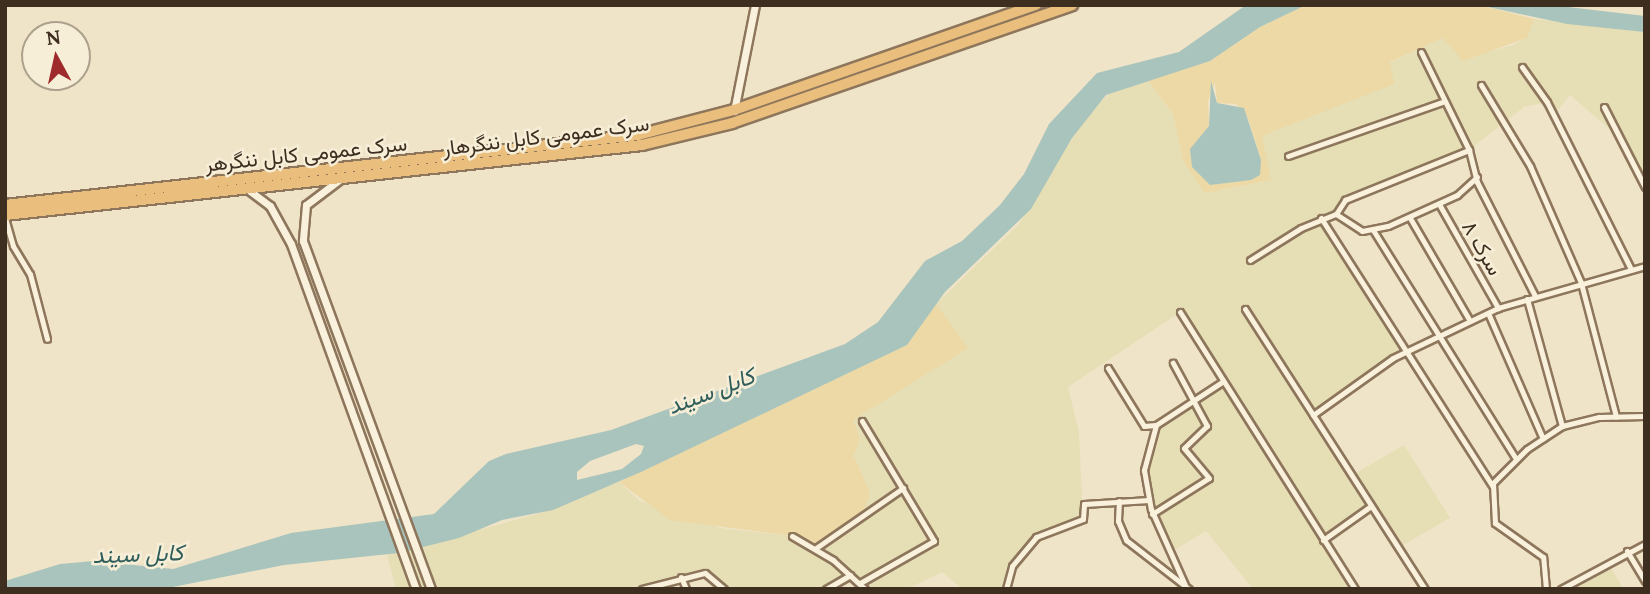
<!DOCTYPE html>
<meta charset="utf-8">
<style>
body{margin:0}
#map{position:relative;width:1650px;height:594px;overflow:hidden;background:#f0e4c8;font-family:Lora,Vazirmatn,serif}
div>[style]{position:absolute}
[style*='--x']{left:calc(var(--x)*1px);top:calc(var(--y)*1px);width:calc(var(--w)*1px);rotate:calc(var(--a)*1deg)}
.farmland>*{inset:0;background:#e6deb5}
.sand>*{inset:0;background:#ecd9a5}
.water>*{inset:0;background:#a9c4bc}
.roads{filter:drop-shadow(2px 0 #8d765c) drop-shadow(-2px 0 #8d765c) drop-shadow(0 2px #8d765c) drop-shadow(0 -2px #8d765c)}
.minor>*{height:5px;margin:-2.5px;padding:0 2.5px;transform-origin:2.5px;border-radius:2.5px;background:#faf1dc}
.tertiary>*{height:7px;margin:-3.5px;padding:0 3.5px;transform-origin:3.5px;border-radius:3.5px;background:#faf1dc}
.trunk>*{height:10px;margin:-5px;padding:0 5px;transform-origin:5px;border-radius:5px;background:#eabe7c}
span{translate:-50% -50%;white-space:nowrap;text-align:center;line-height:1.15;-webkit-text-stroke:5px #f7eed8;paint-order:stroke}
.street-label{font-size:21px;color:#3d2e20}
.water-label{font-size:23px;color:#2f5d5a;font-style:italic}
.frame{position:absolute;inset:0;border:7px solid #3d2e20;pointer-events:none}
.north{position:absolute;left:21px;top:21px;width:70px;height:70px;box-sizing:border-box;background:#f7eed8;border:2px solid #ada18e;border-radius:50%;rotate:352deg;font-size:19px;font-weight:700;line-height:28px;text-align:center;color:#3d2e20}
.north::after{content:'';display:block;margin:auto;width:24px;height:32px;background:#9e2a2b;clip-path:polygon(50% 0,100% 100%,50% 72%,0 100%)}
</style>
<div id="map">
<div class="farmland">
<div style="clip-path:polygon(1534px 19px,1645px 32px,1645px 187px,1620px 138px,1570px 95px,1554px 115px,1547px 102px,1524px 107px,1469px 150px,1345px 200px,1336px 214px,1321px 218px,1408px 355px,1393px 358px,1313px 414px,1351px 476px,1404px 445px,1450px 518px,1398px 548px,1371px 507px,1323px 540px,1355px 589px,1253px 589px,1206px 531px,1171px 552px,1152px 514px,1144px 470px,1156px 425px,1222px 382px,1179px 313px,1068px 387px,1079px 432px,1083px 519px,1036px 537px,1012px 566px,1006px 589px,962px 589px,942px 572px,907px 589px,865px 589px,850px 575px,826px 589px,724px 589px,704px 573px,642px 589px,396px 589px,387px 555px,537px 514px,619px 482px,640px 501px,720px 528px,792px 536px,870px 494px,854px 456px,860px 439px,853px 420px,967px 348px,936px 304px,1018px 225px,1081px 124px,1113px 89px,1148px 80px,1173px 114px,1183px 161px,1223px 190px,1270px 180px,1261px 136px,1393px 84px,1389px 63px,1443px 38px,1491px 51px,1513px 45px,1526px 38px)"></div>
<div style="clip-path:polygon(1607px 562px,1624px 589px,1561px 589px,1585px 573px)"></div>
</div>
<div class="sand">
<div style="clip-path:polygon(evenodd,1306px 5px,1479px 5px,1534px 19px,1527px 38px,1463px 61px,1443px 38px,1390px 62px,1394px 84px,1262px 136px,1271px 180px,1205px 193px,1183px 161px,1173px 114px,1148px 80px,1210px 61px,1260px 27px,1306px 5px,1215px 83px,1217px 103px,1236px 104px,1248px 118px,1261px 160px,1203px 134px,1209px 126px,1208px 101px,1215px 83px)"></div>
<div style="clip-path:polygon(936px 304px,968px 348px,853px 420px,860px 439px,854px 456px,870px 493px,862px 514px,816px 548px,792px 536px,670px 520px,619px 482px,907px 345px)"></div>
</div>
<div class="water">
<div style="clip-path:polygon(evenodd,1246px 5px,1306px 5px,1260px 27px,1210px 61px,1106px 95px,1072px 138px,1031px 209px,945px 292px,907px 345px,641px 472px,553px 510px,502px 520px,459px 538px,399px 553px,284px 565px,173px 587px,5px 589px,5px 581px,60px 564px,94px 561px,173px 569px,291px 533px,434px 514px,489px 461px,506px 454px,611px 430px,845px 344px,878px 322px,925px 261px,962px 241px,1000px 205px,1024px 174px,1049px 124px,1097px 73px,1179px 52px,1246px 5px,636px 444px,644px 446px,641px 454px,622px 469px,577px 480px,577px 472px,590px 461px,636px 444px)"></div>
<div style="clip-path:polygon(1479px 5px,1551px 5px,1645px 16px,1645px 32px,1567px 24px)"></div>
<div style="clip-path:polygon(1211px 81px,1217px 103px,1244px 108px,1261px 160px,1260px 175px,1251px 180px,1210px 185px,1192px 167px,1190px 149px,1209px 126px)"></div>
</div>
<div class="roads">
<div class="minor">
<div style="--x:1421;--y:52;--w:109;--a:63.9"></div>
<div style="--x:1469;--y:150;--w:33;--a:76"></div>
<div style="--x:1477;--y:182;--w:128;--a:63"></div>
<div style="--x:1522;--y:67;--w:43;--a:54.5"></div>
<div style="--x:1547;--y:102;--w:187;--a:63.3"></div>
<div style="--x:1481;--y:85;--w:95;--a:58.8"></div>
<div style="--x:1530;--y:166;--w:128;--a:66.4"></div>
<div style="--x:1581;--y:283;--w:138;--a:75.3"></div>
<div style="--x:1604;--y:107;--w:90;--a:62.9"></div>
<div style="--x:1288;--y:156;--w:163;--a:-19.3"></div>
<div style="--x:1439;--y:204;--w:120;--a:60.4"></div>
<div style="--x:1336;--y:214;--w:31;--a:33"></div>
<div style="--x:1362;--y:231;--w:26;--a:-11"></div>
<div style="--x:1388;--y:226;--w:76;--a:-24.2"></div>
<div style="--x:1457;--y:195;--w:27;--a:-42"></div>
<div style="--x:5;--y:218;--w:29;--a:74"></div>
<div style="--x:13;--y:246;--w:33;--a:59"></div>
<div style="--x:30;--y:274;--w:67;--a:75.3"></div>
<div style="--x:1321;--y:218;--w:319;--a:57.4"></div>
<div style="--x:1410;--y:218;--w:119;--a:59.8"></div>
<div style="--x:1373;--y:230;--w:270;--a:58"></div>
<div style="--x:1250;--y:260;--w:60;--a:-32.1"></div>
<div style="--x:1301;--y:228;--w:38;--a:-22"></div>
<div style="--x:1336;--y:214;--w:17;--a:-57"></div>
<div style="--x:1345;--y:200;--w:134;--a:-22"></div>
<div style="--x:1527;--y:299;--w:132;--a:74.6"></div>
<div style="--x:1245;--y:309;--w:333;--a:57.3"></div>
<div style="--x:1180;--y:312;--w:328;--a:57.7"></div>
<div style="--x:1488;--y:313;--w:137;--a:66.4"></div>
<div style="--x:1108;--y:368;--w:68;--a:58.2"></div>
<div style="--x:1144;--y:426;--w:12;--a:-5"></div>
<div style="--x:1156;--y:425;--w:79;--a:-33.1"></div>
<div style="--x:1313;--y:415;--w:98;--a:-35.5"></div>
<div style="--x:1393;--y:358;--w:116;--a:-25.5"></div>
<div style="--x:1498;--y:308;--w:153;--a:-15.9"></div>
<div style="--x:1156;--y:425;--w:47;--a:104.9"></div>
<div style="--x:1144;--y:470;--w:40;--a:80"></div>
<div style="--x:1151;--y:509;--w:83;--a:65.9"></div>
<div style="--x:1119;--y:501;--w:20;--a:93"></div>
<div style="--x:1118;--y:521;--w:21;--a:67"></div>
<div style="--x:1126;--y:540;--w:80;--a:37.9"></div>
<div style="--x:1152;--y:514;--w:67;--a:-32.3"></div>
<div style="--x:1209;--y:478;--w:39;--a:-130"></div>
<div style="--x:1184;--y:448;--w:32;--a:-44"></div>
<div style="--x:1207;--y:426;--w:72;--a:-118.4"></div>
<div style="--x:792;--y:536;--w:48;--a:30.3"></div>
<div style="--x:833;--y:560;--w:43;--a:42.2"></div>
<div style="--x:1323;--y:540;--w:59;--a:-35.3"></div>
<div style="--x:816;--y:548;--w:106;--a:-34.6"></div>
<div style="--x:1627;--y:551;--w:35;--a:59"></div>
<div style="--x:681;--y:577;--w:13;--a:67"></div>
<div style="--x:860;--y:583;--w:85;--a:-29.6"></div>
<div style="--x:934;--y:541;--w:140;--a:-121"></div>
<div style="--x:642;--y:589;--w:65;--a:-14.3"></div>
<div style="--x:705;--y:573;--w:25;--a:40"></div>
<div style="--x:826;--y:589;--w:28;--a:-30"></div>
<div style="--x:1006;--y:589;--w:24;--a:-75"></div>
<div style="--x:1012;--y:566;--w:38;--a:-50"></div>
<div style="--x:1036;--y:537;--w:50;--a:-21"></div>
<div style="--x:1083;--y:519;--w:15;--a:-86"></div>
<div style="--x:1084;--y:504;--w:65;--a:-3.5"></div>
<div style="--x:1546;--y:589;--w:32;--a:-95"></div>
<div style="--x:1543;--y:557;--w:59;--a:-144.7"></div>
<div style="--x:1495;--y:523;--w:40;--a:-92.9"></div>
<div style="--x:1493;--y:483;--w:48;--a:-45"></div>
<div style="--x:1527;--y:449;--w:42;--a:-33.3"></div>
<div style="--x:1562;--y:426;--w:38;--a:-14"></div>
<div style="--x:1599;--y:417;--w:46;--a:-1.2"></div>
<div style="--x:1561;--y:589;--w:95;--a:-28.2"></div>
</div>
<div class="tertiary">
<div style="--x:734;--y:111;--w:108;--a:-78.8"></div>
<div style="--x:339;--y:180;--w:41;--a:142.9"></div>
<div style="--x:306;--y:205;--w:36;--a:95"></div>
<div style="--x:303;--y:241;--w:371;--a:69.8"></div>
<div style="--x:250;--y:191;--w:25;--a:37"></div>
<div style="--x:270;--y:206;--w:43;--a:61.1"></div>
<div style="--x:291;--y:244;--w:367;--a:70.1"></div>
</div>
<div class="trunk">
<div style="--x:5;--y:205;--w:637;--a:-6.31"></div>
<div style="--x:638;--y:135;--w:99;--a:-14.6"></div>
<div style="--x:734;--y:110;--w:320;--a:-19.2"></div>
<div style="--x:5;--y:215;--w:641;--a:-6.27"></div>
<div style="--x:642;--y:145;--w:93;--a:-13.7"></div>
<div style="--x:732;--y:123;--w:360;--a:-19.1"></div>
</div>
</div>
<div class="street-label">
<span style="left:546px;top:136px;rotate:-7deg">سرک عمومی کابل ننگرهار</span>
<span style="left:306px;top:154px;rotate:-6deg">سرک عمومی کابل ننگرهر</span>
<span style="left:1482px;top:248px;rotate:60deg">سرک ۸</span>
</div>
<div class="water-label">
<span style="left:711px;top:391px;rotate:-21deg">کابل سيند</span>
<span style="left:138px;top:554px;rotate:-2deg">کابل سيند</span>
</div>
<div class="frame"></div>
<div class="north">N</div>
</div>
